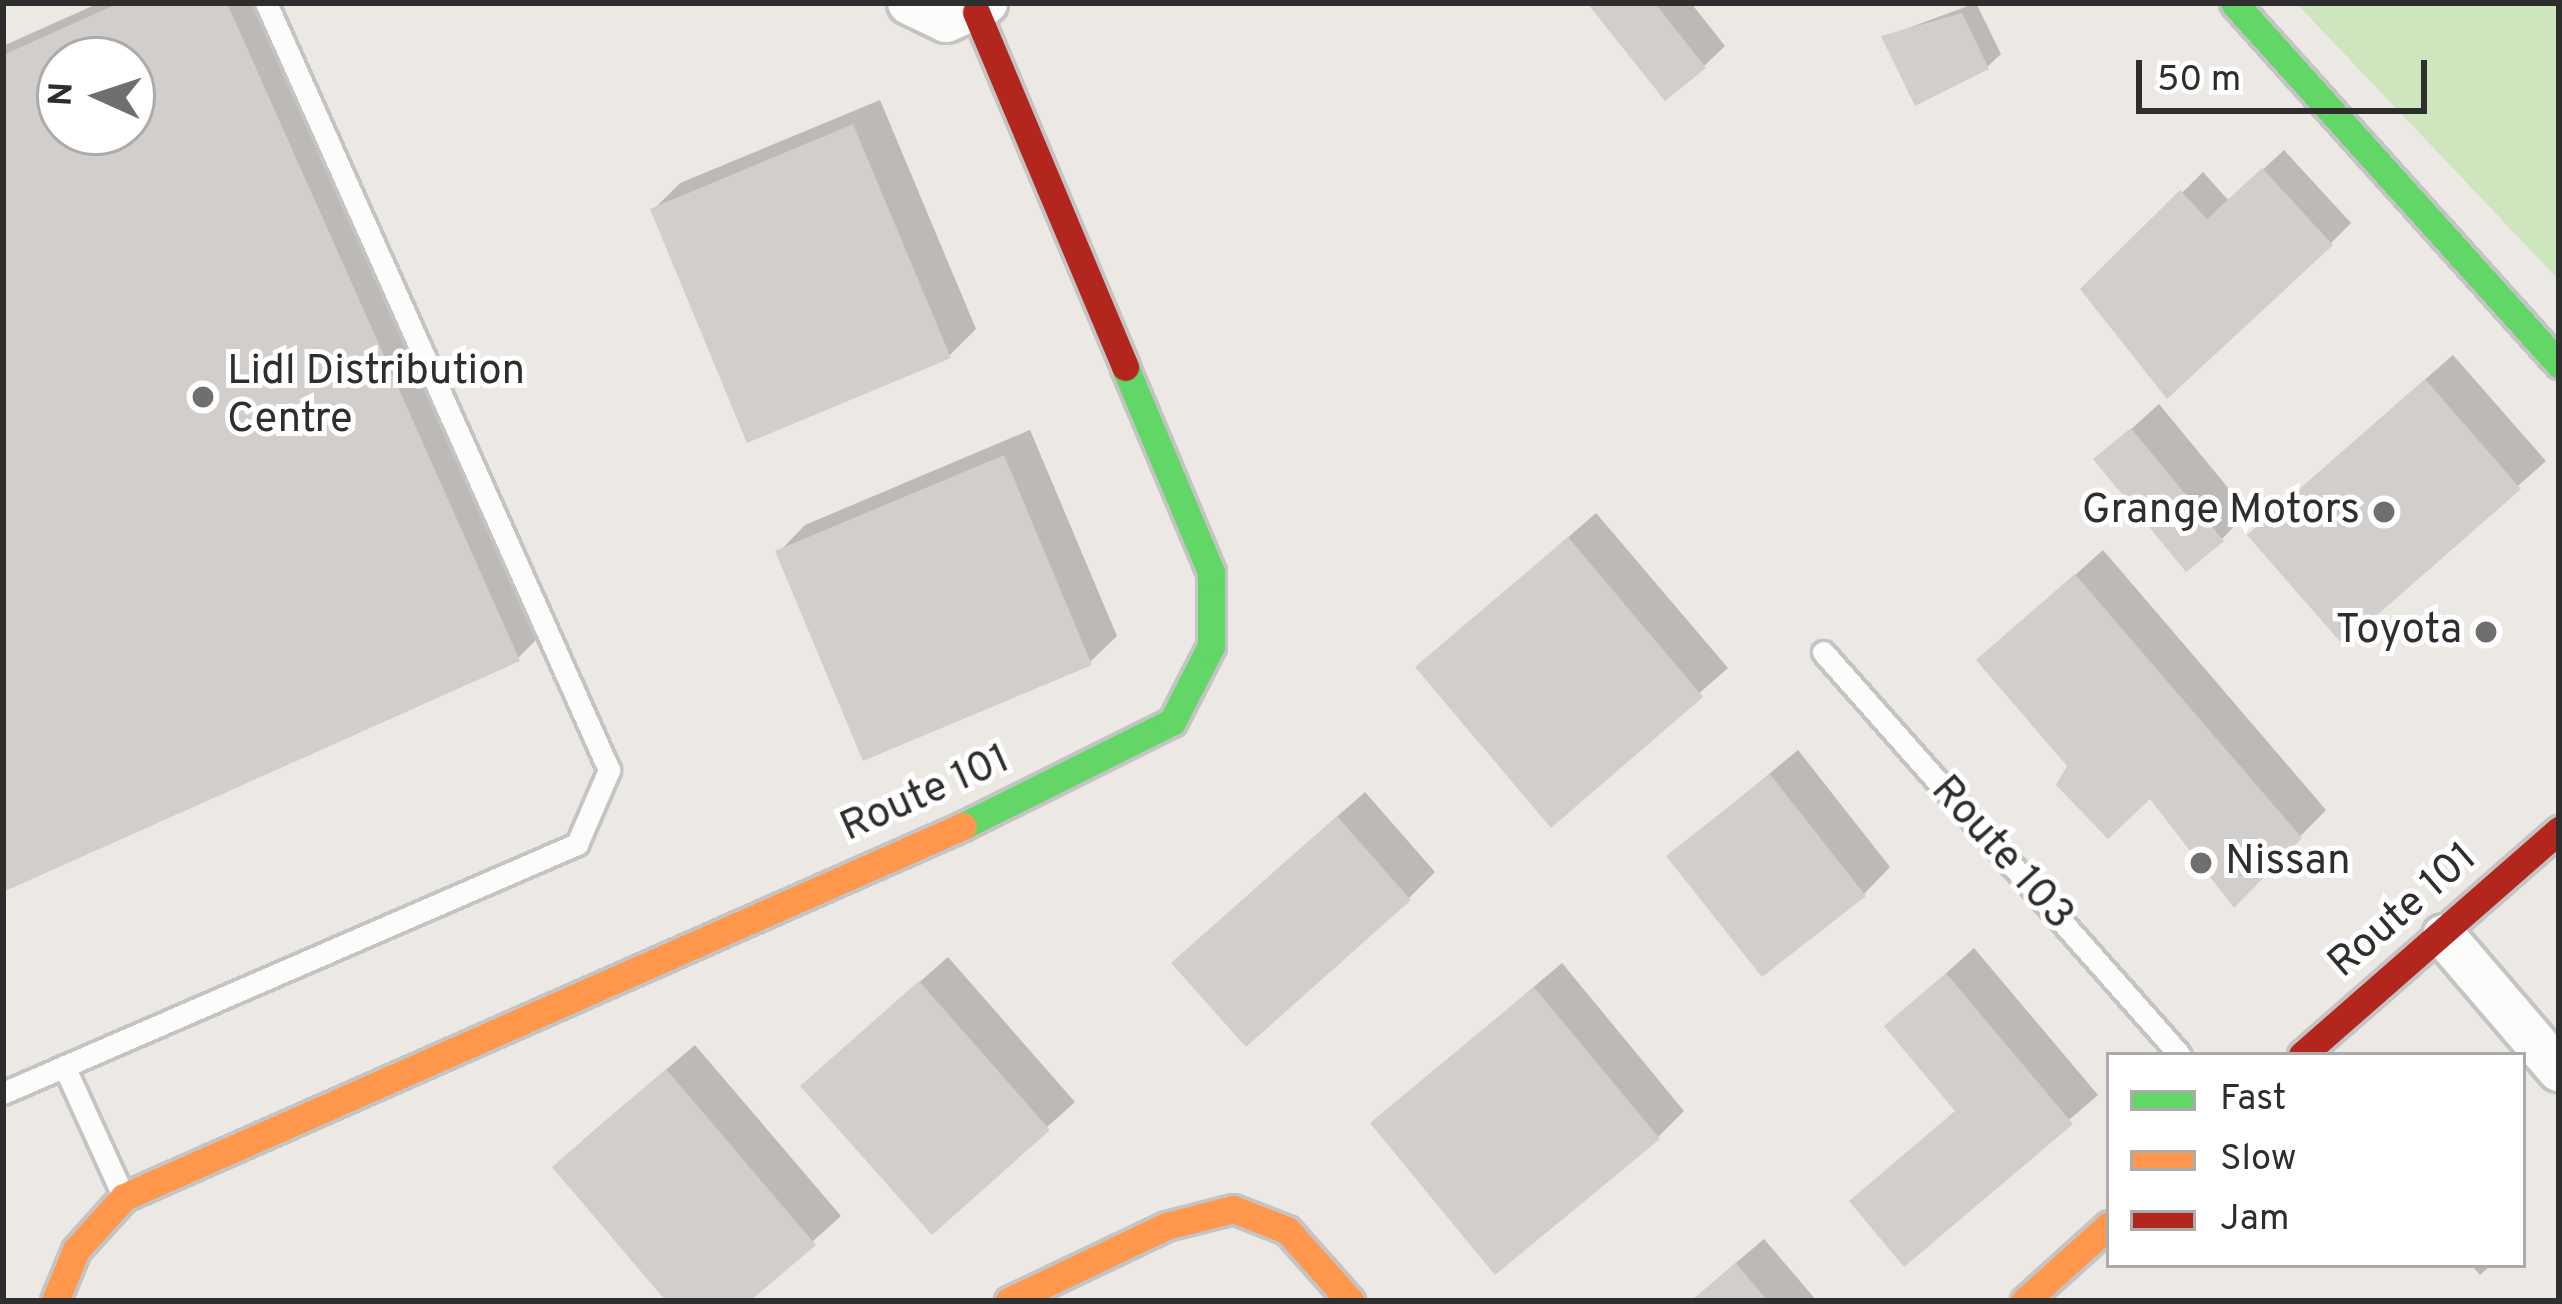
<!DOCTYPE html>
<style>
body{margin:0}
#map{position:relative;width:2562px;height:1304px;overflow:hidden;background:#ece8e4;font-family:Overpass,sans-serif}
div>[style]{position:absolute}
[style*='--x']{left:calc(var(--x)*1px);top:calc(var(--y)*1px);width:calc(var(--w)*1px);rotate:calc(var(--a)*1deg)}
.green>*{inset:0;background:#cee6be}
.shadow>*{inset:0;background:#0003}
.building>*{inset:0;background:#d1cecb}
.roads{filter:drop-shadow(3px 0 #c5c4c5) drop-shadow(-3px 0 #c5c4c5) drop-shadow(0 3px #c5c4c5) drop-shadow(0 -3px #c5c4c5)}
.lane>*{height:21px;margin:-10.5px;padding:0 10.5px;transform-origin:10.5px;border-radius:10.5px;background:#fcfcfb}
.street>*{height:42px;margin:-21px;padding:0 21px;transform-origin:21px;border-radius:21px;background:#fcfcfb}
.fast>*{height:27px;margin:-13.5px;padding:0 13.5px;transform-origin:13.5px;border-radius:13.5px;background:#63d668}
.slow>*{height:27px;margin:-13.5px;padding:0 13.5px;transform-origin:13.5px;border-radius:13.5px;background:#ff974d}
.jam>*{height:27px;margin:-13.5px;padding:0 13.5px;transform-origin:13.5px;border-radius:13.5px;background:#b3261e}
.dots>*{width:33px;height:33px;translate:-50% -50%;box-sizing:border-box;border:6px solid #fff;border-radius:50%}
span{translate:-50% -50%;white-space:nowrap;text-align:center;line-height:1.15;-webkit-text-stroke:10px #fff;paint-order:stroke}
.poi-label{font-size:42px;color:#2e2e2e}
.left{translate:0 -50%;text-align:left}
.right{translate:-100% -50%;text-align:right}
.street-label{font-size:42px;color:#2e2e2e}
.frame{position:absolute;inset:0;border:6px solid #2e2e2e;pointer-events:none}
.legend{position:absolute;left:2106px;top:1052px;width:420px;height:216px;box-sizing:border-box;background:#fff;border:3px solid #ababab;margin:0;padding:15px 21px;list-style:none;font-size:36px;color:#2e2e2e}
.legend li{display:flex;align-items:center;gap:24px;height:60px}
.legend b{width:60px;border:3px solid #ababab}
.north{position:absolute;left:36px;top:36px;width:120px;height:120px;box-sizing:border-box;background:#fff;border:3px solid #ababab;border-radius:50%;rotate:273deg;font-size:33px;font-weight:700;line-height:48px;text-align:center;color:#2e2e2e}
.north::after{content:'';display:block;margin:auto;width:42px;height:54px;background:#706f6e;clip-path:polygon(50% 0,100% 100%,50% 72%,0 100%)}
.scale{position:absolute;left:2136px;top:60px;width:291px;height:54px;box-sizing:border-box;border:6px solid #2e2e2e;border-top:0;padding-left:15px;font-size:36px;line-height:42px;white-space:nowrap;color:#2e2e2e;-webkit-text-stroke:9px #fff;paint-order:stroke}
</style>
<div id="map">
<div class="green">
<div style="clip-path:polygon(2296px 3px,2559px 3px,2559px 280px)"></div>
</div>
<div class="shadow">
<div style="clip-path:polygon(evenodd,99px 3px,256px 3px,538px 638px,518px 658px,3px 889px,3px 46px,99px 3px,60px 60px,132px 60px,132px 132px,60px 132px,60px 60px)"></div>
<div style="clip-path:polygon(1591px 3px,1691px 3px,1725px 46px,1704px 66px)"></div>
<div style="clip-path:polygon(1976px 3px,2001px 54px,1987px 67px,1884px 37px)"></div>
<div style="clip-path:polygon(880px 100px,976px 329px,949px 356px,653px 210px,680px 183px)"></div>
<div style="clip-path:polygon(2284px 150px,2351px 223px,2331px 243px,2084px 290px,2203px 172px,2229px 201px)"></div>
<div style="clip-path:polygon(2453px 355px,2546px 461px,2343px 641px,2277px 509px)"></div>
<div style="clip-path:polygon(2159px 404px,2248px 512px,2222px 539px,2097px 460px)"></div>
<div style="clip-path:polygon(1030px 430px,1117px 636px,1090px 662px,779px 552px,805px 525px)"></div>
<div style="clip-path:polygon(1596px 513px,1728px 668px,1551px 823px,1419px 667px)"></div>
<div style="clip-path:polygon(2103px 550px,2326px 810px,2234px 904px,2151px 795px,2070px 766px,1980px 660px)"></div>
<div style="clip-path:polygon(1798px 750px,1890px 867px,1864px 894px,1670px 856px)"></div>
<div style="clip-path:polygon(1365px 792px,1435px 872px,1409px 898px,1202px 936px)"></div>
<div style="clip-path:polygon(1974px 948px,2098px 1095px,1904px 1262px,1853px 1201px,1958px 1109px,1888px 1026px)"></div>
<div style="clip-path:polygon(948px 957px,1075px 1102px,932px 1230px,831px 1060px)"></div>
<div style="clip-path:polygon(1562px 963px,1684px 1111px,1658px 1137px,1374px 1123px)"></div>
<div style="clip-path:polygon(695px 1045px,841px 1216px,746px 1301px,670px 1301px,583px 1140px)"></div>
<div style="clip-path:polygon(1764px 1239px,1817px 1301px,1691px 1301px)"></div>
<div style="clip-path:polygon(2471px 1265px,2491px 1265px,2480px 1275px)"></div>
</div>
<div class="building">
<div style="clip-path:polygon(evenodd,119px 3px,227px 3px,520px 661px,3px 892px,3px 55px,119px 3px,60px 60px,132px 60px,132px 132px,60px 132px,60px 60px)"></div>
<div style="clip-path:polygon(1587px 3px,1655px 3px,1706px 68px,1665px 101px)"></div>
<div style="clip-path:polygon(1962px 13px,1989px 69px,1915px 106px,1881px 36px)"></div>
<div style="clip-path:polygon(853px 124px,951px 358px,747px 443px,650px 209px)"></div>
<div style="clip-path:polygon(2262px 168px,2333px 245px,2167px 399px,2080px 289px,2180px 190px,2207px 219px)"></div>
<div style="clip-path:polygon(2425px 379px,2521px 489px,2343px 645px,2247px 535px)"></div>
<div style="clip-path:polygon(2131px 428px,2224px 541px,2186px 572px,2093px 459px)"></div>
<div style="clip-path:polygon(1004px 455px,1092px 665px,863px 761px,775px 551px)"></div>
<div style="clip-path:polygon(1568px 537px,1703px 697px,1551px 828px,1415px 667px)"></div>
<div style="clip-path:polygon(2075px 574px,2302px 838px,2234px 908px,2150px 799px,2108px 839px,2056px 785px,2067px 766px,1976px 660px)"></div>
<div style="clip-path:polygon(1770px 774px,1866px 896px,1762px 977px,1666px 856px)"></div>
<div style="clip-path:polygon(1337px 816px,1411px 900px,1246px 1047px,1171px 963px)"></div>
<div style="clip-path:polygon(1946px 973px,2073px 1124px,1904px 1267px,1849px 1201px,1955px 1111px,1884px 1026px)"></div>
<div style="clip-path:polygon(919px 981px,1050px 1130px,932px 1235px,800px 1086px)"></div>
<div style="clip-path:polygon(1534px 987px,1660px 1139px,1495px 1275px,1370px 1123px)"></div>
<div style="clip-path:polygon(666px 1069px,816px 1245px,750px 1301px,666px 1301px,552px 1167px)"></div>
<div style="clip-path:polygon(1736px 1263px,1768px 1301px,1691px 1301px)"></div>
</div>
<div class="roads">
<div class="lane">
<div style="--x:1823;--y:652;--w:538;--a:48.46"></div>
<div style="--x:64;--y:1066;--w:137;--a:65.5"></div>
<div style="--x:3;--y:1093;--w:626;--a:-23.45"></div>
<div style="--x:577;--y:844;--w:81;--a:-66.6"></div>
<div style="--x:609;--y:770;--w:840;--a:-114.09"></div>
</div>
<div class="street">
<div style="--x:909;--y:3;--w:41;--a:25.9"></div>
<div style="--x:946;--y:21;--w:44;--a:-24.2"></div>
<div style="--x:2444;--y:936;--w:177;--a:49.4"></div>
</div>
<div class="fast">
<div style="--x:2234;--y:3;--w:486;--a:48"></div>
<div style="--x:963;--y:826;--w:233;--a:-26.5"></div>
<div style="--x:1172;--y:722;--w:85;--a:-62.8"></div>
<div style="--x:1211;--y:646;--w:74;--a:-90"></div>
<div style="--x:1211;--y:572;--w:222;--a:-112.8"></div>
</div>
<div class="slow">
<div style="--x:55;--y:1301;--w:55;--a:-67.6"></div>
<div style="--x:76;--y:1250;--w:72;--a:-47.8"></div>
<div style="--x:124;--y:1197;--w:917;--a:-23.85"></div>
<div style="--x:1009;--y:1301;--w:174;--a:-25.5"></div>
<div style="--x:1166;--y:1226;--w:69;--a:-14.2"></div>
<div style="--x:1233;--y:1209;--w:58;--a:21.3"></div>
<div style="--x:1287;--y:1230;--w:95;--a:48.4"></div>
<div style="--x:2025;--y:1301;--w:113;--a:-42.1"></div>
</div>
<div class="jam">
<div style="--x:976;--y:12;--w:385;--a:67.2"></div>
<div style="--x:2302;--y:1055;--w:342;--a:-41.2"></div>
</div>
</div>
<div class="dots">
<div style="left:203px;top:397px;background:#706f6e"></div>
<div style="left:2384px;top:512px;background:#706f6e"></div>
<div style="left:2486px;top:632px;background:#706f6e"></div>
<div style="left:2201px;top:863px;background:#706f6e"></div>
</div>
<div class="poi-label">
<span class="left" style="left:227px;top:397px">Lidl Distribution<br>Centre</span>
<span class="right" style="left:2360px;top:512px">Grange Motors</span>
<span class="right" style="left:2462px;top:632px">Toyota</span>
<span class="left" style="left:2225px;top:863px">Nissan</span>
</div>
<div class="street-label">
<span style="left:926px;top:795px;rotate:-24deg">Route 101</span>
<span style="left:2001px;top:854px;rotate:48deg">Route 103</span>
<span style="left:2404px;top:912px;rotate:-41deg">Route 101</span>
</div>
<div class="frame"></div>
<ul class="legend">
<li><b style="height:15px;background:#63d668"></b>Fast</li>
<li><b style="height:15px;background:#ff974d"></b>Slow</li>
<li><b style="height:15px;background:#b3261e"></b>Jam</li>
</ul>
<div class="north">N</div>
<div class="scale">50 m</div>
</div>
